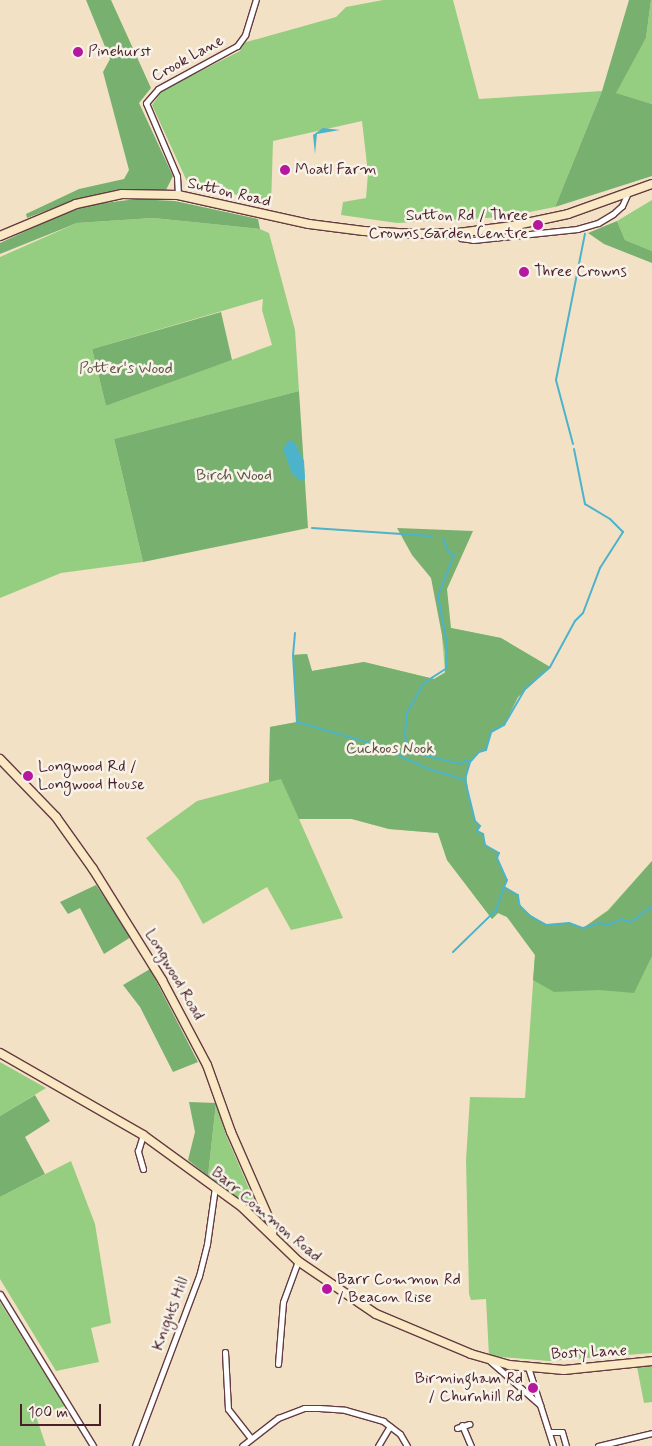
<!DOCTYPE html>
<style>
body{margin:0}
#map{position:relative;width:652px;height:1446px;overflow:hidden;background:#f3e1c6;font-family:Mynerve,sans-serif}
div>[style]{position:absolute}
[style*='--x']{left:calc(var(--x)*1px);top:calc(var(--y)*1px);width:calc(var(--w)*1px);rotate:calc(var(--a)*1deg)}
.green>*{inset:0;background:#95ce81}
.forest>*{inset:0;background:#78b16f}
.water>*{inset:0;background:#4cb3ca}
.stream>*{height:2px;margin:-1px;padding:0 1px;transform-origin:1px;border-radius:1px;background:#4cb3ca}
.roads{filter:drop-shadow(1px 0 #633c42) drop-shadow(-1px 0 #633c42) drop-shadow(0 1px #633c42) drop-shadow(0 -1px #633c42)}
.street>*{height:5px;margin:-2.5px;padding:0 2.5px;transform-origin:2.5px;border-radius:2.5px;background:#fff}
.secondary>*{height:8px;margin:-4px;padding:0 4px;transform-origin:4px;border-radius:4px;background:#fae7c3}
.dots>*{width:14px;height:14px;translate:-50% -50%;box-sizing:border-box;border:2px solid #f7f3e8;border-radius:50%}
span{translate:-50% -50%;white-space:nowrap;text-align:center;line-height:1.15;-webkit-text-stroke:5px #f7f3e8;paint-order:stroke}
.poi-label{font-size:16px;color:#4a1f2b}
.left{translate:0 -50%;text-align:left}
.right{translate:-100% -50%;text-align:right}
.street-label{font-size:16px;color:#4a1f2b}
.park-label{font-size:16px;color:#605445}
.scale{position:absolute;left:20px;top:1404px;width:81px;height:22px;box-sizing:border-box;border:2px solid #4a1f2b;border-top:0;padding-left:6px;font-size:15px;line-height:18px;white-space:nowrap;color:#4a1f2b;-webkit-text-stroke:4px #f7f3e8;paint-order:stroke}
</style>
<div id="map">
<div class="green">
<div style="clip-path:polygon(383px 0,453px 0,479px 99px,602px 91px,555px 207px,504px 217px,397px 223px,341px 215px,343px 202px,366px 198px,368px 173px,362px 121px,273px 141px,271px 207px,245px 196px,190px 188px,152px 105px,163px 90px,240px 51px,243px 43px,336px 17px,346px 7px)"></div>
<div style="clip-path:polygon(651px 0,652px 0,652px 104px,615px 93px,646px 38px)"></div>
<div style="clip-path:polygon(652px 200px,652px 251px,625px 240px,617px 221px)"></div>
<div style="clip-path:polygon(evenodd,153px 218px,260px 229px,269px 233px,295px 330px,299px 391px,114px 439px,143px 562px,61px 573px,0 598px,0 257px,77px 223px,153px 218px,263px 299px,262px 310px,272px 345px,106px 406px,92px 349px,263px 299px)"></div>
<div style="clip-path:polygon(446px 627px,501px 638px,550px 667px,518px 697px,504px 725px,491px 732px,486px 750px,479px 752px,470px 762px,466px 774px,469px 799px,475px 821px,480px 826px,477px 831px,483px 834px,485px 845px,499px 853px,497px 858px,507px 880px,504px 887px,518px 895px,522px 909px,546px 925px,569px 923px,583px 928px,608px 910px,652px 861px,652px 1353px,549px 1361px,489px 1356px,486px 1299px,471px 1300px,469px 1294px,466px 1160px,470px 1097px,525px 1098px,535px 955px,507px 917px,498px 913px,492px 919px,447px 860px,438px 833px,389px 829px,352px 819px,299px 819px,343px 918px,291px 930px,267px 887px,203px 924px,179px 880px,146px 838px,197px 801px,269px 782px,270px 727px,297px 722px,293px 655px,307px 654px,312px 671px,364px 662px,434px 679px,445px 672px,442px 637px)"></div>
<div style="clip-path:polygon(0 1062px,46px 1088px,0 1116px)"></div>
<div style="clip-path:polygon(216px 1103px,226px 1135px,263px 1221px,208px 1176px)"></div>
<div style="clip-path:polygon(71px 1161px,95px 1224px,111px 1323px,91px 1328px,99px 1362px,56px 1371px,0 1279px,0 1197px)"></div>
<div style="clip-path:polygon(0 1302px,65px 1406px,36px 1416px,46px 1446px,0 1446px)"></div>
<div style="clip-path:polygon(652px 1365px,652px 1402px,644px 1403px,637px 1367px)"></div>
</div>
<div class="forest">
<div style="clip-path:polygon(86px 0,111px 0,151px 88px,139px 103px,173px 176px,166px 190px,120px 189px,74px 200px,27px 218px,26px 214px,79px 189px,124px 179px,129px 170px,103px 72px,110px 59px)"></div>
<div style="clip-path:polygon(629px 0,651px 0,646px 38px,616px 93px,652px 104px,652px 176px,555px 207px,602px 91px)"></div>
<div style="clip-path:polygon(136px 199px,175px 201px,258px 219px,260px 229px,153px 218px,77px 223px,0 254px,0 243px,54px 218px,89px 205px)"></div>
<div style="clip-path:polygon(617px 221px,625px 240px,652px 251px,652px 263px,604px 244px,588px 233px)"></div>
<div style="clip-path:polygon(221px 312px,232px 360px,106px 406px,92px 349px)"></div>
<div style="clip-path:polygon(299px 391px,308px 528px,143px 562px,114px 439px)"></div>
<div style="clip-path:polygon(397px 528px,473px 531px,447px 589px,451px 628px,501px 638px,550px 667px,518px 697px,504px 725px,491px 732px,486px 750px,479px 752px,470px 762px,466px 774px,469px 799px,475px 821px,480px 826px,477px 831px,483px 834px,485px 845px,499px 853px,497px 858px,507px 880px,504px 887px,518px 895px,519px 905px,525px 912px,546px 925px,569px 923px,583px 928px,608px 911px,652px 861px,652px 956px,634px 993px,599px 990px,554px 992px,533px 980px,535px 955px,507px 917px,498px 913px,492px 919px,447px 860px,438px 833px,389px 829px,352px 819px,299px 819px,281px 779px,269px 782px,270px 727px,297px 722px,293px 655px,307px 654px,312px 671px,364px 662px,434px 679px,445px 673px,445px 651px,431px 578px,412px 555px)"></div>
<div style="clip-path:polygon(96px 885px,131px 937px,104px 954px,80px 908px,68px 914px,60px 902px)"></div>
<div style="clip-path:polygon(150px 969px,198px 1062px,173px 1072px,140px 1007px,123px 985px)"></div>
<div style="clip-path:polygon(35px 1095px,50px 1121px,25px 1137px,45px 1174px,0 1197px,0 1116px)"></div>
<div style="clip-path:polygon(189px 1102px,216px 1103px,208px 1176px,188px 1160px,195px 1132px)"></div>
</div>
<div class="water">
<div style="clip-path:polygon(323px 128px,340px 130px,317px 134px,315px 154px,313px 135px)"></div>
<div style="clip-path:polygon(289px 440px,295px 443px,304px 461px,305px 479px,301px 481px,292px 474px,283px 449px)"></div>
</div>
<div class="stream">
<div style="--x:573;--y:444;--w:66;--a:-104.9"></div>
<div style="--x:556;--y:380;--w:149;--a:-78.8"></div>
<div style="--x:312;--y:528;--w:120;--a:3.8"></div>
<div style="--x:443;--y:538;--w:14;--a:69"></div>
<div style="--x:448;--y:551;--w:7;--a:34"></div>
<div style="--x:454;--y:555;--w:44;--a:111.3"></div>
<div style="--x:438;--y:596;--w:48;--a:79.2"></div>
<div style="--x:447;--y:643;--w:25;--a:90"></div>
<div style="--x:447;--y:668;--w:27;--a:147"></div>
<div style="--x:424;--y:683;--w:34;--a:120"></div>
<div style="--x:407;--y:712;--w:24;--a:95"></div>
<div style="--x:405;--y:736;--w:17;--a:73"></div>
<div style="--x:410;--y:752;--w:52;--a:13.2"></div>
<div style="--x:461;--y:764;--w:6;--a:-39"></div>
<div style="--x:466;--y:760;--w:4;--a:27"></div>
<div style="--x:470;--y:762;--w:19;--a:106"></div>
<div style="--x:465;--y:780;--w:42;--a:76.3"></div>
<div style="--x:475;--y:821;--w:7;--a:45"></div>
<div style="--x:480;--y:826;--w:6;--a:121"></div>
<div style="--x:477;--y:831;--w:7;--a:27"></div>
<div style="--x:483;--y:834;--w:11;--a:80"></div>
<div style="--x:485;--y:845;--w:16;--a:30"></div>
<div style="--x:499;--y:853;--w:5;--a:112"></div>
<div style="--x:497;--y:858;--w:24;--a:66"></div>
<div style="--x:507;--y:880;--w:8;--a:113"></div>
<div style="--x:504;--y:887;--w:16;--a:30"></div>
<div style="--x:518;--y:895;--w:10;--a:84"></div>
<div style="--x:519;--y:905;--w:16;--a:45"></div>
<div style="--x:530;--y:916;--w:18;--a:29"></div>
<div style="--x:546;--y:925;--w:23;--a:-5"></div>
<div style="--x:569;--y:923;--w:15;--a:20"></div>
<div style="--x:583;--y:928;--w:18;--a:-16"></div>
<div style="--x:600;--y:923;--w:9;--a:13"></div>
<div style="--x:609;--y:925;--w:13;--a:-27"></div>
<div style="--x:621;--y:919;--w:10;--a:17"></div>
<div style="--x:631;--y:922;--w:26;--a:-37"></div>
<div style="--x:295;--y:633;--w:22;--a:95"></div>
<div style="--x:293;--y:655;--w:67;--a:86.6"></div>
<div style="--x:297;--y:722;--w:83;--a:16"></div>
<div style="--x:377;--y:745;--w:54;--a:25.1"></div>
<div style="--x:426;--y:768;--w:41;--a:17.1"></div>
<div style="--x:470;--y:762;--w:13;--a:-48"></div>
<div style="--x:479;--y:752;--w:7;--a:-16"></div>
<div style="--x:486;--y:750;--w:19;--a:-74"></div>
<div style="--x:491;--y:732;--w:15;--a:-28"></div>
<div style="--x:504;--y:725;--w:42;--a:-59.7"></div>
<div style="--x:525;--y:689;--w:33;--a:-41"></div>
<div style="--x:550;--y:667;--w:52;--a:-61.5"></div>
<div style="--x:575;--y:621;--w:11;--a:-45"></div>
<div style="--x:583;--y:613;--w:48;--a:-69.3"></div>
<div style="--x:600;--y:568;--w:43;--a:-57.4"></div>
<div style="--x:623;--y:532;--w:18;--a:-135"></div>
<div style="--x:610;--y:519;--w:29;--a:-149"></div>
<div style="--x:585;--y:504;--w:56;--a:-101.3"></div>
<div style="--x:453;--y:952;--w:60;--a:-44.3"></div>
<div style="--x:496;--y:910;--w:24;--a:-71"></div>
</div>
<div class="roads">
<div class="street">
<div style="--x:178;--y:195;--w:19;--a:-93"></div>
<div style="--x:177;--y:176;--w:79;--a:-113"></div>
<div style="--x:146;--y:103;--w:18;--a:-49"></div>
<div style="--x:158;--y:89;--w:90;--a:-28.6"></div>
<div style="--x:237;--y:46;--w:14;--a:-54"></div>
<div style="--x:245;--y:35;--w:37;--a:-73"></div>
<div style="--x:458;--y:233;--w:6;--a:59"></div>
<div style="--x:461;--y:238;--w:12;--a:9"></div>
<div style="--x:473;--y:240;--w:105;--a:-6"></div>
<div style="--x:577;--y:229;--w:22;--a:-16"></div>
<div style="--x:598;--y:223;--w:17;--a:-31"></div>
<div style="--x:613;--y:214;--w:12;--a:-42"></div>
<div style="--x:622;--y:206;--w:12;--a:-66"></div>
<div style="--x:143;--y:1169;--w:19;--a:-106"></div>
<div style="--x:138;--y:1151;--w:17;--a:-73"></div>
<div style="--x:0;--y:1294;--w:178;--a:58.5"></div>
<div style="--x:225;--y:1352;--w:57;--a:87"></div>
<div style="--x:228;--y:1409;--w:37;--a:52"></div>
<div style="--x:490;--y:1361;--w:67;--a:41.3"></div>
<div style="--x:278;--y:1364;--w:62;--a:-85.4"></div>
<div style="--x:283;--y:1302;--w:44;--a:-69.9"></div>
<div style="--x:528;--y:1367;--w:83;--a:72.4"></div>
<div style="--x:462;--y:1425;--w:23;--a:67"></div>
<div style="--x:457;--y:1428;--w:13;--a:-18"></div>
<div style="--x:549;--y:1432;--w:13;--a:0"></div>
<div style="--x:562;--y:1432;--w:15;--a:74"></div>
<div style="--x:135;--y:1446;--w:182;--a:-69.4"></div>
<div style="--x:199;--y:1276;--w:33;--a:-76"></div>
<div style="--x:207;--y:1244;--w:58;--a:-82"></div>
<div style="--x:242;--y:1446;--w:46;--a:-37.9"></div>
<div style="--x:278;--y:1418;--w:28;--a:-21"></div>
<div style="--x:304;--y:1408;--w:15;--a:0"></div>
<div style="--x:319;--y:1408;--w:26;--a:4"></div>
<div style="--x:345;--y:1410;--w:40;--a:16"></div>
<div style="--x:383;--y:1421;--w:21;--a:37"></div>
<div style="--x:400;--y:1434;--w:14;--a:60"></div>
<div style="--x:378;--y:1446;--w:23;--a:-59"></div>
<div style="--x:598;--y:1446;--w:56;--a:-13.5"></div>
</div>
<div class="secondary">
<div style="--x:0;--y:236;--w:82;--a:-22.8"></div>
<div style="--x:76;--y:204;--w:47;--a:-12.3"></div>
<div style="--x:122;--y:194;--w:56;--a:1"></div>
<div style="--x:178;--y:195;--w:134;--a:12.5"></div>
<div style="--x:309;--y:224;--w:55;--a:7.3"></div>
<div style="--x:364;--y:231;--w:51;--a:3.4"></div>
<div style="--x:415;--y:234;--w:43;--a:-1.3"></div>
<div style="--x:458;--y:233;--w:54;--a:-7.4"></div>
<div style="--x:512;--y:226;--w:57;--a:-12.1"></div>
<div style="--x:568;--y:214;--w:89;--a:-19.7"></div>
<div style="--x:0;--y:759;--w:81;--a:46"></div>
<div style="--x:56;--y:817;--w:64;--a:54.6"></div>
<div style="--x:93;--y:869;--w:131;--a:58.1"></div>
<div style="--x:162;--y:980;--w:96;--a:62.1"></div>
<div style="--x:207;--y:1065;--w:71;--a:70.3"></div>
<div style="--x:231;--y:1132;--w:105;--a:66.4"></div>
<div style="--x:273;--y:1228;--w:6;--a:99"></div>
<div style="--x:0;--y:1053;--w:165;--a:29.8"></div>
<div style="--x:143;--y:1135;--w:122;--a:36"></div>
<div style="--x:242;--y:1207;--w:78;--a:44"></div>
<div style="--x:298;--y:1261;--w:94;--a:34.2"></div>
<div style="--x:376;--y:1314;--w:103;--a:22.8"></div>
<div style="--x:471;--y:1354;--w:40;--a:16"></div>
<div style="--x:509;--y:1365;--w:55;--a:5.2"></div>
<div style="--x:564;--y:1370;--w:88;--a:-5.8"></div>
</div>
</div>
<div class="dots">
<div style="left:78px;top:52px;background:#b5179e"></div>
<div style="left:285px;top:170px;background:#b5179e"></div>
<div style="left:538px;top:225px;background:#b5179e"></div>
<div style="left:524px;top:272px;background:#b5179e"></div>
<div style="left:28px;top:776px;background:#b5179e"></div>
<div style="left:327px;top:1289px;background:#b5179e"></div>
<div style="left:533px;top:1388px;background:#b5179e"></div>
</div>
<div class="poi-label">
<span class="left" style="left:88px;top:52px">Pinehurst</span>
<span class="left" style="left:295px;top:170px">Moatl Farm</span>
<span class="right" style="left:528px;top:225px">Sutton Rd / Three<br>Crowns Garden Centre</span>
<span class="left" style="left:534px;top:272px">Three Crowns</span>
<span class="left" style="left:38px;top:776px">Longwood Rd /<br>Longwood House</span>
<span class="left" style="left:337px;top:1289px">Barr Common Rd<br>/ Beacon Rise</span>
<span class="right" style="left:523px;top:1388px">Birmingham Rd<br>/ Churnhill Rd</span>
</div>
<div class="street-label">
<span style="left:188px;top:59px;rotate:-29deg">Crook Lane</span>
<span style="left:229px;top:193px;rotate:13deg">Sutton Road</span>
<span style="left:174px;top:975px;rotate:60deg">Longwood Road</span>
<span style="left:266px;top:1215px;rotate:40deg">Barr Common Road</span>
<span style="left:171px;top:1314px;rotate:-70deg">Knights Hill</span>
<span style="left:589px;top:1353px;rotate:-3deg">Bosty Lane</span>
</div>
<div class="park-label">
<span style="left:126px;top:369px">Potter's Wood</span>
<span style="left:234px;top:476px">Birch Wood</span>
<span style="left:390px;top:749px">Cuckoos Nook</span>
</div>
<div class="scale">100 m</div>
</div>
